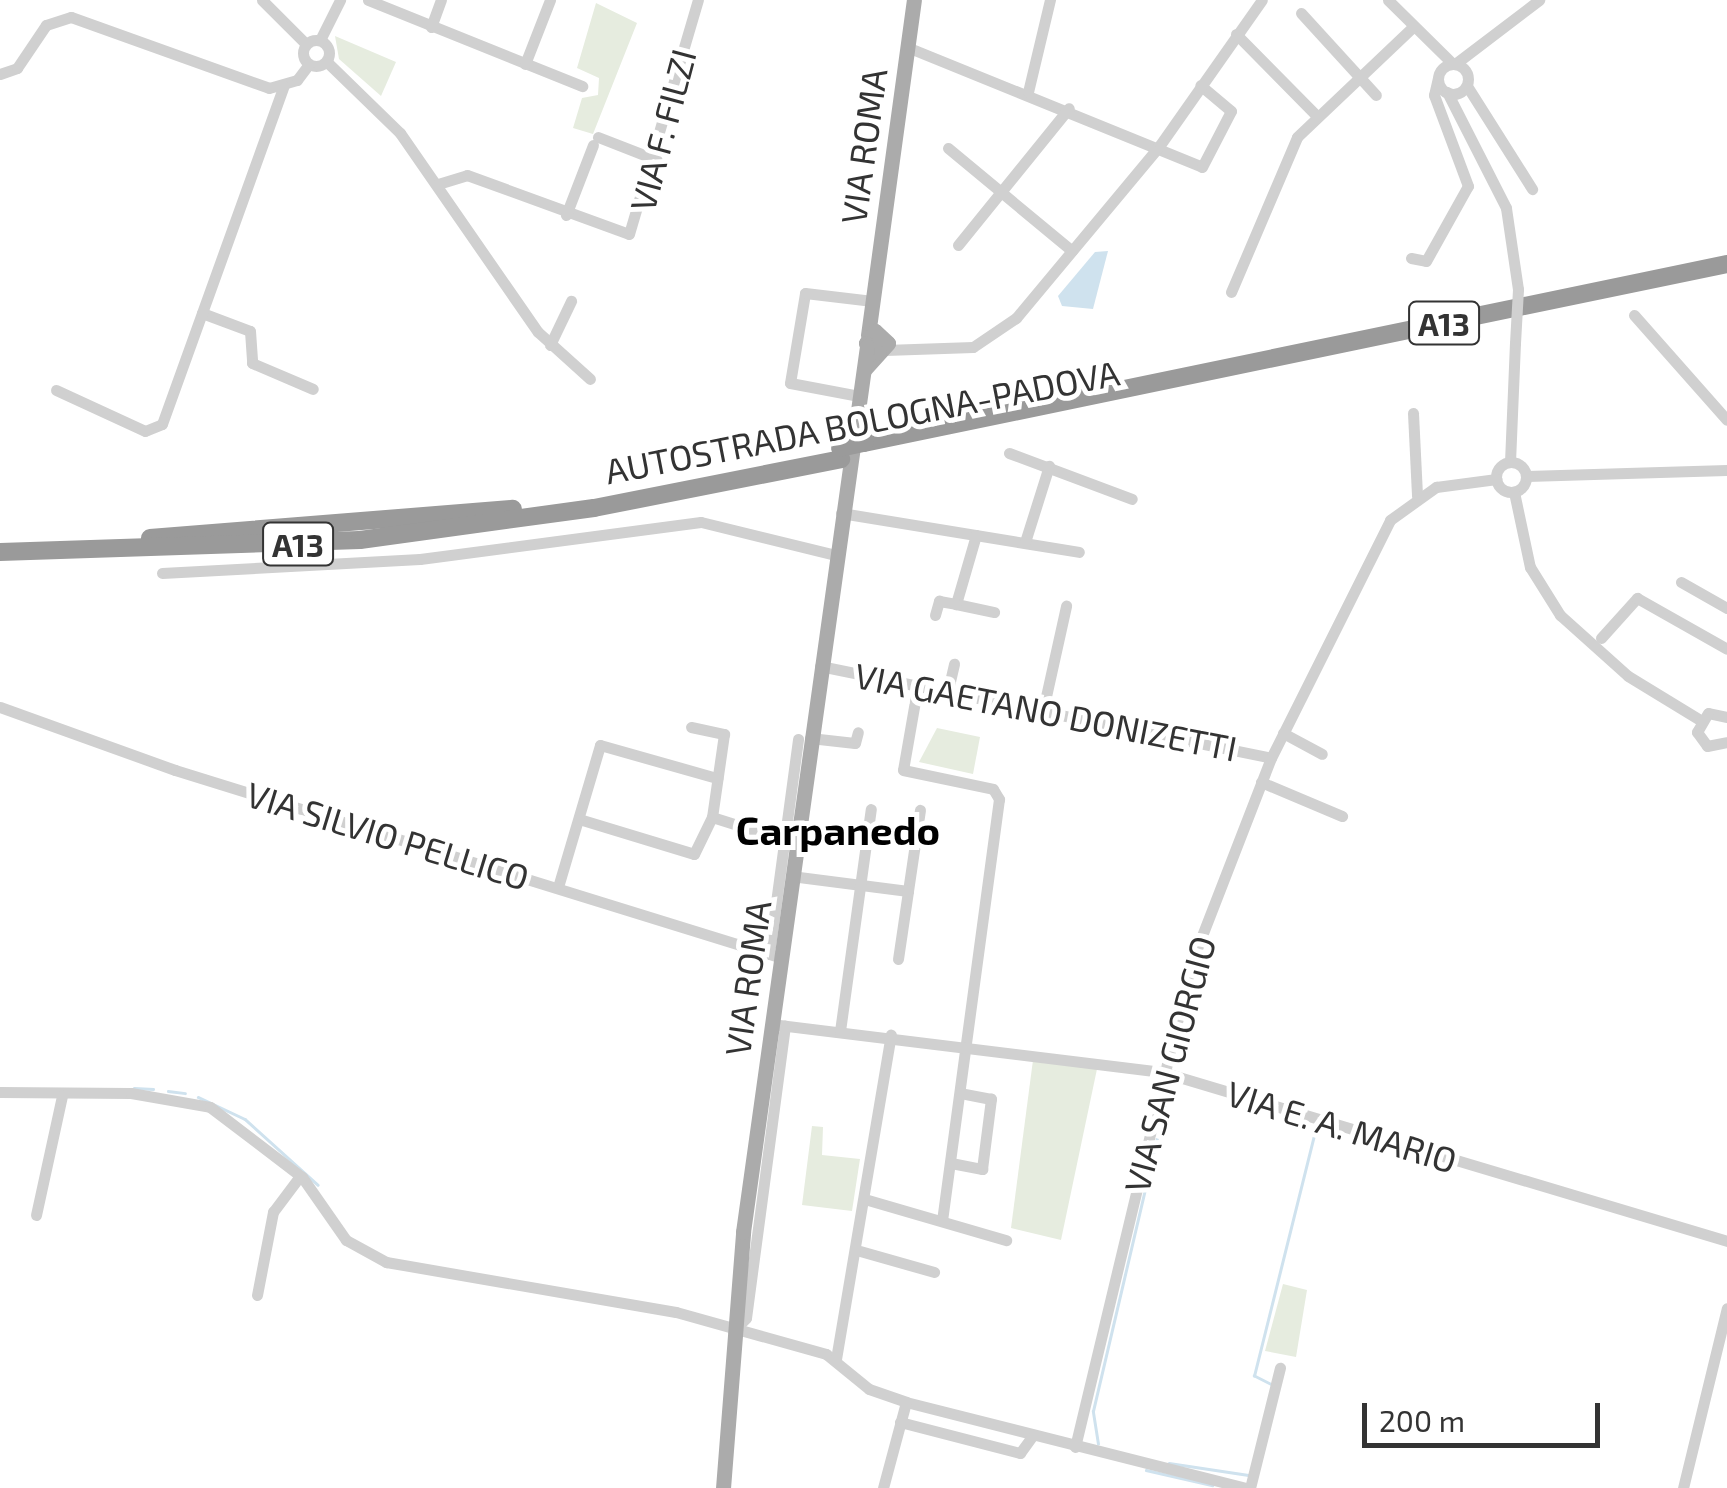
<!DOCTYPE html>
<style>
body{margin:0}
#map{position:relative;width:1727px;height:1488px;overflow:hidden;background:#fff;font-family:"Exo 2",sans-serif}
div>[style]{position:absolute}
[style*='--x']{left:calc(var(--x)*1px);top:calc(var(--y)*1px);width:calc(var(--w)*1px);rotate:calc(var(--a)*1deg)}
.green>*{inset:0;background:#e6ecdf}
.water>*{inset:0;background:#cfe2ee}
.stream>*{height:2.5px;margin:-1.25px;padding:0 1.25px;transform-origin:1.25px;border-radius:1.25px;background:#cfe2ee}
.minor>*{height:11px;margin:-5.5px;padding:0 5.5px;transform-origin:5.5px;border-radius:5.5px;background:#d0d0d0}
.minor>.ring{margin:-5.5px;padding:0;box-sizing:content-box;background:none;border:11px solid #d0d0d0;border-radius:50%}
.major>*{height:15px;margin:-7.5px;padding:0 7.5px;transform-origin:7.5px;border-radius:7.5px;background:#ababab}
.highway>*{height:18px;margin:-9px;padding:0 9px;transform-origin:9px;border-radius:9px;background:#9a9a9a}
.minor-bridge>*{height:11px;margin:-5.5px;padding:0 5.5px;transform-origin:5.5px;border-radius:5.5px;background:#d0d0d0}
.highway-bridge>*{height:18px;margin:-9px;padding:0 9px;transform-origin:9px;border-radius:9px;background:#9a9a9a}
span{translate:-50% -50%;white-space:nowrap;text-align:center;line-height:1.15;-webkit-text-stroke:10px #fff;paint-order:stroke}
.shield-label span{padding:2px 8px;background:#fff;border:2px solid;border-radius:8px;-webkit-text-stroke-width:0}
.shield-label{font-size:32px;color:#333;font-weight:700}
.street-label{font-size:35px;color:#333}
.quarter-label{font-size:40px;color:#000;font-weight:700}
.scale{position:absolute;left:1362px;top:1403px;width:238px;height:45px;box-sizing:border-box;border:5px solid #333;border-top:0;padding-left:12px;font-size:30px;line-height:35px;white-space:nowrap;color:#333;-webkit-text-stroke:8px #fff;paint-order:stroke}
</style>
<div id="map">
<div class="green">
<div style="clip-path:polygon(596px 3px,637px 23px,593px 134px,573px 128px,582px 98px,598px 95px,599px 78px,577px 68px)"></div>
<div style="clip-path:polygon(335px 36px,396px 62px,381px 96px,339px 59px)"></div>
<div style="clip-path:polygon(937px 728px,980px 737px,973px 774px,919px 762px)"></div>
<div style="clip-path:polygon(1033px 1060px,1097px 1069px,1061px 1240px,1011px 1228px)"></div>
<div style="clip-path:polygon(812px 1126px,823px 1127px,822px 1155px,860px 1159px,852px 1211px,802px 1205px)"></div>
<div style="clip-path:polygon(1283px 1284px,1307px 1290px,1296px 1357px,1265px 1351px)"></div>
</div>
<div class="water">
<div style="clip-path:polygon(1108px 251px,1093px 309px,1062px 306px,1058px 296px,1095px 252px)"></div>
</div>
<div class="stream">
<div style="--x:134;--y:1088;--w:19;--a:3"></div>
<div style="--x:168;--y:1091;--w:17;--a:7"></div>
<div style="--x:198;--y:1097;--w:52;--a:25.1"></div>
<div style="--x:245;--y:1119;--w:98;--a:42.1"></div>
<div style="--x:1272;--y:1385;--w:20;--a:-153"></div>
<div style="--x:1254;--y:1376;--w:257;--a:-76"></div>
<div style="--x:1098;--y:1444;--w:33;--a:-99"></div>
<div style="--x:1093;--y:1411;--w:328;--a:-76.8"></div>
<div style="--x:1169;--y:1463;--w:80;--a:8.6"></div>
<div style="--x:1146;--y:1470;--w:68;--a:12.8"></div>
</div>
<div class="minor">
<div style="--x:262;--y:0;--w:62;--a:45"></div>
<div style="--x:368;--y:0;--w:231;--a:21.9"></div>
<div style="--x:1388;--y:0;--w:91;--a:44.6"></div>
<div style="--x:1301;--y:13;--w:111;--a:47.6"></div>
<div style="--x:431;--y:27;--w:29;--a:-70"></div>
<div style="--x:1236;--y:34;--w:115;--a:45.4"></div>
<div class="ring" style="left:303px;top:40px;width:15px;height:15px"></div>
<div style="--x:320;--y:40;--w:45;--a:-63.4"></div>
<div style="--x:907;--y:47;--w:318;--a:22.1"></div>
<div style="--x:1202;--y:167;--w:63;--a:-62.6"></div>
<div style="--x:1231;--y:111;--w:40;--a:-140"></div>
<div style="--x:327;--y:62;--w:102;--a:44.2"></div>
<div style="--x:400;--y:133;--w:242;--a:55.3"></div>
<div style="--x:538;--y:332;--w:70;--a:42.1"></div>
<div style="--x:525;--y:64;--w:69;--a:-68.7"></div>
<div style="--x:1455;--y:64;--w:106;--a:-37.3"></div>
<div class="ring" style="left:1438px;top:64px;width:19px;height:19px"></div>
<div style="--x:0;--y:74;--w:18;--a:-19"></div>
<div style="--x:17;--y:68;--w:52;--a:-56"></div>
<div style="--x:46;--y:25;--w:26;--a:-18"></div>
<div style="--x:71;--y:17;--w:210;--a:19.7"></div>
<div style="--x:269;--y:88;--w:29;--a:-16"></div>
<div style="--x:297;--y:80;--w:20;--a:-53"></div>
<div style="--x:1467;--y:86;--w:122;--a:57.7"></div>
<div style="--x:1028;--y:92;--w:95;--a:-76.6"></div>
<div style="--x:1447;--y:92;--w:130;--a:63"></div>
<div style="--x:1506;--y:208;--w:82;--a:81.6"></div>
<div style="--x:598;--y:137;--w:63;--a:21.3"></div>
<div style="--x:948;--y:148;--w:161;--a:39.7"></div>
<div style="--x:438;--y:184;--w:30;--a:-17"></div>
<div style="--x:467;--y:175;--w:172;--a:20"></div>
<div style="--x:629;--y:234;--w:244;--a:-73.6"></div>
<div style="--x:566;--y:215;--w:75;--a:-68.9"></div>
<div style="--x:958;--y:245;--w:176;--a:-51"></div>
<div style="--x:1411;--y:258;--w:15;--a:11"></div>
<div style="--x:1426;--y:261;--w:86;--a:-60.8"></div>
<div style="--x:1468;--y:186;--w:97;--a:-110.5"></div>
<div style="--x:1434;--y:95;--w:17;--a:-77"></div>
<div style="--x:1231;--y:292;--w:168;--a:-66.9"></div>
<div style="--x:1297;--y:137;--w:160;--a:-43.5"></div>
<div style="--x:202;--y:313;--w:51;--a:20.6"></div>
<div style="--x:250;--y:331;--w:32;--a:86"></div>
<div style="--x:252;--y:363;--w:66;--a:23.1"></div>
<div style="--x:1634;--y:315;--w:140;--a:48.5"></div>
<div style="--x:550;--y:345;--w:49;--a:-64.5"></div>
<div style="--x:885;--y:350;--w:88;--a:-2"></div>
<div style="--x:973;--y:347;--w:52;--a:-34"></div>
<div style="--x:1016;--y:318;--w:225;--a:-50.2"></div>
<div style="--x:1160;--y:145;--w:177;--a:-54.9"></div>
<div style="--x:56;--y:390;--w:98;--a:24.7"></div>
<div style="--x:145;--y:431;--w:18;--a:-22"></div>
<div style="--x:162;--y:424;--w:359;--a:-70.2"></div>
<div style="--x:859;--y:396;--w:70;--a:-169.3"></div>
<div style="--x:790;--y:383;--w:91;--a:-80.5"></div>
<div style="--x:805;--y:293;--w:68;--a:6.7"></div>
<div style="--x:1413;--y:413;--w:83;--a:87.2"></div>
<div style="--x:1009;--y:453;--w:131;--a:20.5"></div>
<div class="ring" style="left:1496px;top:462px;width:19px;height:19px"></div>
<div style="--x:1510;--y:462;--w:119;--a:-87.6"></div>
<div style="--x:1527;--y:476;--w:200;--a:-1.7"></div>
<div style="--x:1514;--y:492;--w:77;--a:78"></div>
<div style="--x:1530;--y:567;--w:57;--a:58"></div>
<div style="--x:1560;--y:615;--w:91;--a:41.9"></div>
<div style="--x:1628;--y:676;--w:84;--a:31.4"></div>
<div style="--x:841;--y:513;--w:241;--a:9.3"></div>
<div style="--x:976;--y:535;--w:72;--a:106.2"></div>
<div style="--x:956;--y:604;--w:39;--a:12"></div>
<div style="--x:1025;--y:542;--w:80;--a:-72.5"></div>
<div style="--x:162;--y:573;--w:258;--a:-3.1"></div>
<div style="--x:420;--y:559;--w:283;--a:-7.5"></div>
<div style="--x:701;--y:522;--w:138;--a:13.8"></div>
<div style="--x:1681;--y:582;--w:53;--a:29.5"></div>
<div style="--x:935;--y:615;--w:15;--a:-74"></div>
<div style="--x:939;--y:601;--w:17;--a:10"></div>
<div style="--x:1601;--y:638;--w:54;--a:-48"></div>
<div style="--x:1637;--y:598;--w:103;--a:29.5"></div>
<div style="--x:820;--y:666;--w:460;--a:11.5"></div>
<div style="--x:918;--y:684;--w:87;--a:99.9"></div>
<div style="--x:903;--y:770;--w:92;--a:11.9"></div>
<div style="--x:993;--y:789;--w:12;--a:59"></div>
<div style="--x:999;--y:799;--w:424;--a:97.7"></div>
<div style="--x:948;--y:690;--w:27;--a:-77"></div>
<div style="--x:0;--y:707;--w:186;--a:19.8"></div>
<div style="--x:175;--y:770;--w:632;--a:17.2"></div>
<div style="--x:1043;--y:710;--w:107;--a:-77.5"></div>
<div style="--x:1727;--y:717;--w:19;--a:-168"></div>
<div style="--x:1708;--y:713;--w:22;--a:120"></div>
<div style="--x:1697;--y:732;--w:17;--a:54"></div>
<div style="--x:1707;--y:746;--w:20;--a:-11"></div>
<div style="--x:691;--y:727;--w:34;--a:12"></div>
<div style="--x:724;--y:734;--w:84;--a:98.2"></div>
<div style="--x:1283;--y:733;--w:44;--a:28.3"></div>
<div style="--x:810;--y:738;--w:45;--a:6.3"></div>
<div style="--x:855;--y:743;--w:11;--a:-75"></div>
<div style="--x:1261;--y:782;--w:88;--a:22.8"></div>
<div style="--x:579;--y:819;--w:120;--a:16.9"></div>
<div style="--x:694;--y:854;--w:41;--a:-64.1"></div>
<div style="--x:712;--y:817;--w:87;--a:17.4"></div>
<div style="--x:791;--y:876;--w:118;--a:7.3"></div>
<div style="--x:908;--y:891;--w:82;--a:-81.6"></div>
<div style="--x:558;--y:887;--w:148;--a:-73.5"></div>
<div style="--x:600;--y:745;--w:122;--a:15.8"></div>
<div style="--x:769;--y:954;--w:217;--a:-82.3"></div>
<div style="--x:898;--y:959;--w:69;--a:-81.6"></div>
<div style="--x:771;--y:1024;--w:394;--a:7"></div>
<div style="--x:1162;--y:1072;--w:590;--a:16.65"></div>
<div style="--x:840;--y:1031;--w:224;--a:-82.1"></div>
<div style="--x:0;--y:1092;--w:131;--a:0.4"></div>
<div style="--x:131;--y:1093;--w:80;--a:10"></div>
<div style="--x:210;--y:1107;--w:116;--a:37.3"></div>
<div style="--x:302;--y:1177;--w:77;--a:55.1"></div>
<div style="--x:346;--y:1240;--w:46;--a:28.8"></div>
<div style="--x:386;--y:1262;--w:294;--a:9.8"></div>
<div style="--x:676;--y:1312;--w:156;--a:15.6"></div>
<div style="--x:826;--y:1354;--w:55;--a:39.1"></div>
<div style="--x:869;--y:1389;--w:39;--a:19"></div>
<div style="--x:906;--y:1402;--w:352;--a:14.2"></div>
<div style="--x:951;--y:1163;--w:32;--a:11"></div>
<div style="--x:982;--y:1169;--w:71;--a:-82.7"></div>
<div style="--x:991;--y:1099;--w:31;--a:-169"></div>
<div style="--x:868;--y:1200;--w:144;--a:16.2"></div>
<div style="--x:36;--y:1215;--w:122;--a:-77.7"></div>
<div style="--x:860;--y:1251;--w:77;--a:15.8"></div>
<div style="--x:257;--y:1295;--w:85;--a:-79.1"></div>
<div style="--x:273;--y:1212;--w:45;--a:-53.1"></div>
<div style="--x:733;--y:1331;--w:18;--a:-45"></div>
<div style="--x:746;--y:1318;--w:295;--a:-82.4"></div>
<div style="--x:836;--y:1359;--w:329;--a:-80.4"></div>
<div style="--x:900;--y:1422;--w:124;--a:14.5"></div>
<div style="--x:1020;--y:1453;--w:19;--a:-54"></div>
<div style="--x:1075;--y:1447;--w:497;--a:-76.5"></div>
<div style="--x:1191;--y:964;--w:221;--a:-68.8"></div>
<div style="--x:1271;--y:758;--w:266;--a:-63.4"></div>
<div style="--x:1390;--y:520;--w:57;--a:-35.7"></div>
<div style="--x:1436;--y:487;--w:61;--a:-7.6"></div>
<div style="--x:883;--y:1488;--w:89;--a:-75"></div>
<div style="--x:1250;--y:1488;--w:124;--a:-76"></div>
<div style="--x:1683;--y:1488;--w:185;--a:-76.3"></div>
</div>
<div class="major">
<div style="--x:868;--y:335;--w:338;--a:-82.2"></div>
<div style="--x:864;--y:370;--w:36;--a:-48"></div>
<div style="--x:888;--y:343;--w:18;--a:-137"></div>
<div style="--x:875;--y:331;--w:15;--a:127"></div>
<div style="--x:866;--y:343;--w:16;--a:38"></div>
<div style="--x:723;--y:1488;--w:257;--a:-85.5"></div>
<div style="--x:743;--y:1232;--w:895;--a:-82.03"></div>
</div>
<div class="highway">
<div style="--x:864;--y:443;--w:881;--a:-11.72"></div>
<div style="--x:150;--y:538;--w:364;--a:-4.6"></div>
<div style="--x:0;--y:552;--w:360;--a:-1.9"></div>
<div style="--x:360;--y:540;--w:236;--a:-7.8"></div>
<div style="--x:594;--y:508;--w:252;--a:-11.2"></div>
</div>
<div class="minor-bridge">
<div style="--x:1515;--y:343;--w:54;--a:-86.8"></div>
</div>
<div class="highway-bridge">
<div style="--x:840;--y:448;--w:25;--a:-12"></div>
</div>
<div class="shield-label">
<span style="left:1444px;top:323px">A13</span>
<span style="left:298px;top:544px">A13</span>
</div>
<div class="street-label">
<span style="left:662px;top:130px;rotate:-75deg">VIA F. FILZI</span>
<span style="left:863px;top:146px;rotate:-82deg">VIA ROMA</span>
<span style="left:862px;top:421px;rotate:-11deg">AUTOSTRADA BOLOGNA-PADOVA</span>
<span style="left:1046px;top:711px;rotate:11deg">VIA GAETANO DONIZETTI</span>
<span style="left:388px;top:835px;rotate:17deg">VIA SILVIO PELLICO</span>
<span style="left:747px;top:978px;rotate:-82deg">VIA ROMA</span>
<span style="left:1169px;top:1064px;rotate:-75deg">VIA SAN GIORGIO</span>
<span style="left:1342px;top:1126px;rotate:17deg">VIA E. A. MARIO</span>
</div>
<div class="quarter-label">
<span style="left:838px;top:829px">Carpanedo</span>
</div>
<div class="scale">200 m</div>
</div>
